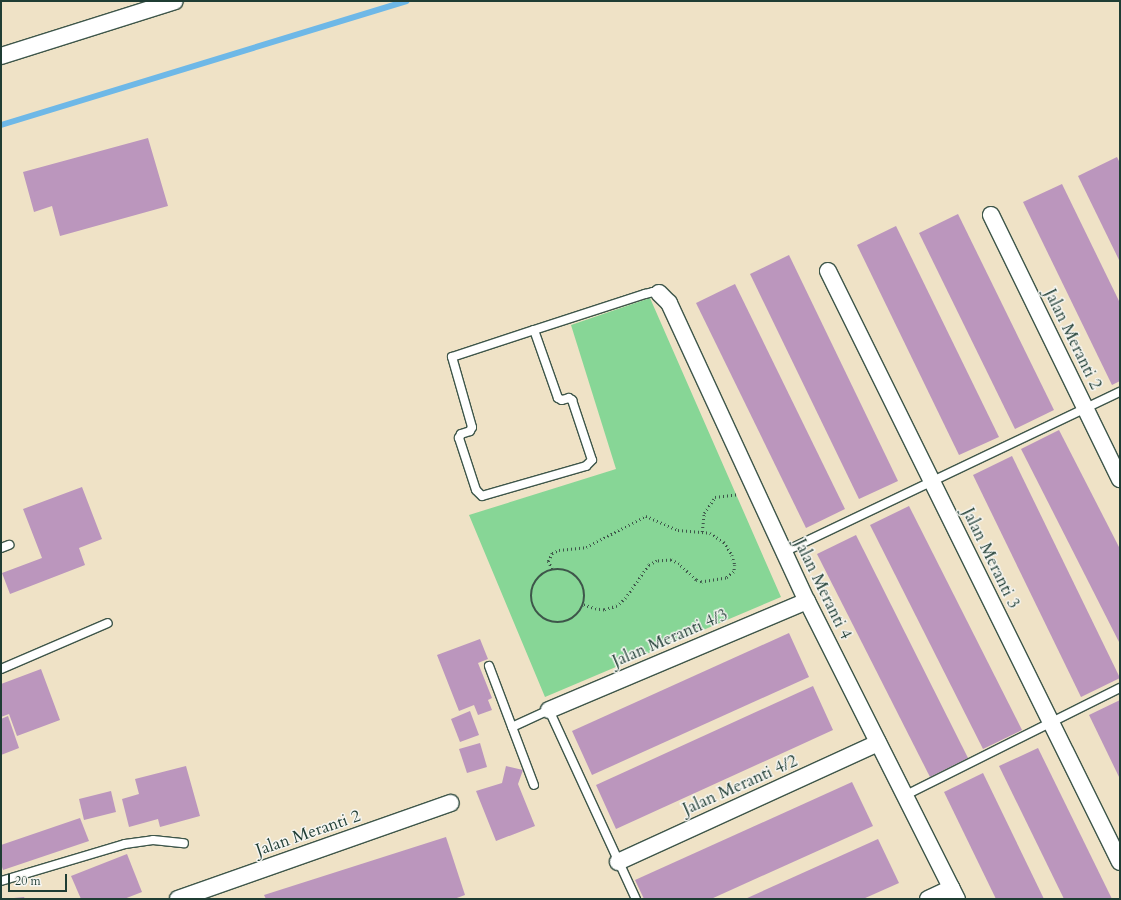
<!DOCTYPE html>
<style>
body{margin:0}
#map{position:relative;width:1121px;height:900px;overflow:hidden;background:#efe2c6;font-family:Cardo,serif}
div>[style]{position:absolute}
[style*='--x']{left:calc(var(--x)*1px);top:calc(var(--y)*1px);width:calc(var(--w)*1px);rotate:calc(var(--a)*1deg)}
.green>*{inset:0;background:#87d696}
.stream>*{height:6px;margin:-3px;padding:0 3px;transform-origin:3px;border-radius:3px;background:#6eb8e7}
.building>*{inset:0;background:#bb96bd}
.path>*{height:2.5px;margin-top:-1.25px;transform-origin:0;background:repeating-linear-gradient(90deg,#3e564a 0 1px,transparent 0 4px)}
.path>.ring{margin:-1.25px;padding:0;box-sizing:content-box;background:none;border:2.5px solid #3e564a;border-radius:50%}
.roads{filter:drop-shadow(1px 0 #3e564a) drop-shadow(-1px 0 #3e564a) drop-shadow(0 1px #3e564a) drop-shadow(0 -1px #3e564a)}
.service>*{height:8px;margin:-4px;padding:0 4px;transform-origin:4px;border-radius:4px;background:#fff}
.minor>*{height:16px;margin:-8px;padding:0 8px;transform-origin:8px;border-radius:8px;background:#fff}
span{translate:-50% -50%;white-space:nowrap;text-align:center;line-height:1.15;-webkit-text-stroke:3px #f6f6f2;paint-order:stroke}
.street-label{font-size:17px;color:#1f3d34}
.frame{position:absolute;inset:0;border:2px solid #1f3d34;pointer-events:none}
.scale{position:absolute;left:8px;top:874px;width:59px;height:18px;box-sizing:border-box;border:2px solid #1f3d34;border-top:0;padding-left:5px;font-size:12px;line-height:14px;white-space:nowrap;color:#1f3d34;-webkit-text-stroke:3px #f6f6f2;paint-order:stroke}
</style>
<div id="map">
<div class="green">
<div style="clip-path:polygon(650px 298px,781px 597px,545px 697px,469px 515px,616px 469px,571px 325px)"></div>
</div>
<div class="stream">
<div style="--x:1;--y:125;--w:424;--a:-17"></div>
</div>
<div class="building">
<div style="clip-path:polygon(148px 138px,168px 206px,60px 236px,52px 206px,34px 212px,23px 172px)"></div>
<div style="clip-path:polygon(1117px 157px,1120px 163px,1120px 262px,1078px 176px)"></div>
<div style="clip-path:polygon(1062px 184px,1120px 303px,1120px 381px,1112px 385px,1023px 202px)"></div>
<div style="clip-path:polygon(958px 214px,1054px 410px,1015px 429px,919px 233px)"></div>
<div style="clip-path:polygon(896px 226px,999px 437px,959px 455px,857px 245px)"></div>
<div style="clip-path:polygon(789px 255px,898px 481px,859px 499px,750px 274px)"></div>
<div style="clip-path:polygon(735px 284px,845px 509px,806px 528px,696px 303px)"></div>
<div style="clip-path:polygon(1059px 430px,1120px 549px,1120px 644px,1021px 449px)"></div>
<div style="clip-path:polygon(1012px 456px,1120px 678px,1081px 697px,973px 475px)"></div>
<div style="clip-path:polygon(82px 487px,102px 539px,79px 548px,85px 565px,10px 594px,2px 573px,42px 558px,23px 509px)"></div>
<div style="clip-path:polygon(909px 506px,1022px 730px,983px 749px,870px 525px)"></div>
<div style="clip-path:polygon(856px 535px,968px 758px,930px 777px,817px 554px)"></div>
<div style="clip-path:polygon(789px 633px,809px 677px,592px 775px,572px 731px)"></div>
<div style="clip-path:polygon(480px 639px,488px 659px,478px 663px,492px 698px,488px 700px,492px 710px,478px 715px,474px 705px,459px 711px,437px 655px)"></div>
<div style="clip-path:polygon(41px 669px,60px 720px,17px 736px,9px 714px,1px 717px,1px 684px)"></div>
<div style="clip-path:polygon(813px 686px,833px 730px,616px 829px,596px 785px)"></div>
<div style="clip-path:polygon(1120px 700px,1120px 779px,1089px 715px)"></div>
<div style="clip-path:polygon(470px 711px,479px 735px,460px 742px,451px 719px)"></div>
<div style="clip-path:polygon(8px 716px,19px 748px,1px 755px,1px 719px)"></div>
<div style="clip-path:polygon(480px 743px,487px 767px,467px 773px,459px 749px)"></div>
<div style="clip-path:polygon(1038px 748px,1112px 899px,1064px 899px,999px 766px)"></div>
<div style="clip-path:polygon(186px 766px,200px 816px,160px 827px,158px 819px,129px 827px,122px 799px,139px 794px,135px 779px)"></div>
<div style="clip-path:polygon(506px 766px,523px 770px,518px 784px,535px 826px,496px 841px,476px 791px,502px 783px)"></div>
<div style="clip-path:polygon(983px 773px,1044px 899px,996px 899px,944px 792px)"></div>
<div style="clip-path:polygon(852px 782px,873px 826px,711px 899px,644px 899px,635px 880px)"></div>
<div style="clip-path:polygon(111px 791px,116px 812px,84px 820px,79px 799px)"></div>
<div style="clip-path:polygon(80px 818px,89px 841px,3px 870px,1px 864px,1px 845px)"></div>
<div style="clip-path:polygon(446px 837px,465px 895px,454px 899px,266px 899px,264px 895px)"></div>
<div style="clip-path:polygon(878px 839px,899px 883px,863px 899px,745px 899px)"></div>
<div style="clip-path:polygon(127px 854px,142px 892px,124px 899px,81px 899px,71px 876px)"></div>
<div style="clip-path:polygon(24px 897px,25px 899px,15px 899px,14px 898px)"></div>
</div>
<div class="path">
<div style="--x:702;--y:532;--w:19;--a:-84"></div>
<div style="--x:704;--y:513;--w:19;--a:-55"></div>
<div style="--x:715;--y:497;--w:23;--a:-7"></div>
<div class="ring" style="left:531px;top:569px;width:51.5px;height:51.5px"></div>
<div style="--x:552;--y:569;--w:9;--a:-117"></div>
<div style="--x:548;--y:561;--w:9;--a:-63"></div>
<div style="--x:552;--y:553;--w:8;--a:-23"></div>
<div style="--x:559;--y:550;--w:27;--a:-6"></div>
<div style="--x:586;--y:547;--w:68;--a:-27.3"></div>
<div style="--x:646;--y:516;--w:35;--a:24"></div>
<div style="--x:678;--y:530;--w:32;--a:5"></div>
<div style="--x:710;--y:533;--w:17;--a:33"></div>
<div style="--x:724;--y:542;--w:15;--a:58"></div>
<div style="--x:732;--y:555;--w:10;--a:73"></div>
<div style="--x:735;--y:565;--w:7;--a:98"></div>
<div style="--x:734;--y:572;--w:10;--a:143"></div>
<div style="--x:726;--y:578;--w:25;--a:171"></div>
<div style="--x:701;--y:582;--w:5;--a:-158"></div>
<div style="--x:696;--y:580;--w:23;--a:-137"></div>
<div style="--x:679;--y:564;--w:9;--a:-153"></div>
<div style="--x:671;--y:560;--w:14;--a:176"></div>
<div style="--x:657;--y:561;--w:9;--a:153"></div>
<div style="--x:649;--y:565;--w:40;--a:124.9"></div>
<div style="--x:626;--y:598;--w:12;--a:138"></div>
<div style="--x:617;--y:606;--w:14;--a:163"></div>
<div style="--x:604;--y:610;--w:8;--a:-173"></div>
<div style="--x:596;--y:609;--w:13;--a:-162"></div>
</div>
<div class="roads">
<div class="service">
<div style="--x:534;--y:330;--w:72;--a:70.6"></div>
<div style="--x:558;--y:398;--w:4;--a:27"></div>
<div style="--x:562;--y:400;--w:7;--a:-16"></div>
<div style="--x:569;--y:398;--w:4;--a:34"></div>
<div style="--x:572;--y:400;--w:63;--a:71.6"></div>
<div style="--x:592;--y:460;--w:8;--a:135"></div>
<div style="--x:586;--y:466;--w:108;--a:163.9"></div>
<div style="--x:482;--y:496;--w:8;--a:-135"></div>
<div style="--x:476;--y:490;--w:55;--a:-108.1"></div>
<div style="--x:459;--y:438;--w:4;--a:-63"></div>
<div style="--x:461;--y:434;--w:9;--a:-18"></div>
<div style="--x:470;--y:431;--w:4;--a:-63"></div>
<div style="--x:472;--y:427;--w:73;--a:-105.9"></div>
<div style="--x:452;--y:357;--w:86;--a:-18.2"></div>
<div style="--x:534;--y:330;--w:117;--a:-18"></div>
<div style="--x:645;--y:294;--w:8;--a:-14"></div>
<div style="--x:653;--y:292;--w:6;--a:9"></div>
<div style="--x:1;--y:548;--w:9;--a:-21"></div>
<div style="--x:784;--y:552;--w:372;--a:-25.5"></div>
<div style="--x:489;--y:666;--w:127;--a:69.3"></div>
<div style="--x:1;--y:669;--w:116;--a:-23.3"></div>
<div style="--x:512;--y:727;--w:41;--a:-24.7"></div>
<div style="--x:549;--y:710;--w:208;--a:65.3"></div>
<div style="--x:904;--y:796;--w:241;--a:-26.6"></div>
<div style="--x:1;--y:881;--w:129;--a:-16.6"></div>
<div style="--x:125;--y:844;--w:28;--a:-8"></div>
<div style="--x:153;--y:840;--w:31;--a:6"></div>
</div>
<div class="minor">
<div style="--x:1;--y:56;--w:182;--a:-17.5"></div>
<div style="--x:991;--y:215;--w:294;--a:64"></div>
<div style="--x:828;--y:271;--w:659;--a:63.71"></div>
<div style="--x:659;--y:293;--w:14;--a:45"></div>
<div style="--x:669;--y:303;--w:328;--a:65.2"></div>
<div style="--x:807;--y:601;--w:334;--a:63.3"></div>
<div style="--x:549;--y:710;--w:280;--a:-22.9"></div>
<div style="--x:618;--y:862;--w:286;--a:-24.6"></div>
<div style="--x:178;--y:899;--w:289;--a:-19.4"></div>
<div style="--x:928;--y:899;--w:26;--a:-25"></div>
</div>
</div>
<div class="street-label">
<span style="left:1073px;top:339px;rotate:64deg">Jalan Meranti 2</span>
<span style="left:991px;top:558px;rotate:64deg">Jalan Meranti 3</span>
<span style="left:823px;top:589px;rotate:64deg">Jalan Meranti 4</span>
<span style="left:670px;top:638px;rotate:-23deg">Jalan Meranti 4/3</span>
<span style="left:740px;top:785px;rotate:-24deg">Jalan Meranti 4/2</span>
<span style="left:308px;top:833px;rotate:-19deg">Jalan Meranti 2</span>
</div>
<div class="frame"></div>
<div class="scale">20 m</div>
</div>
